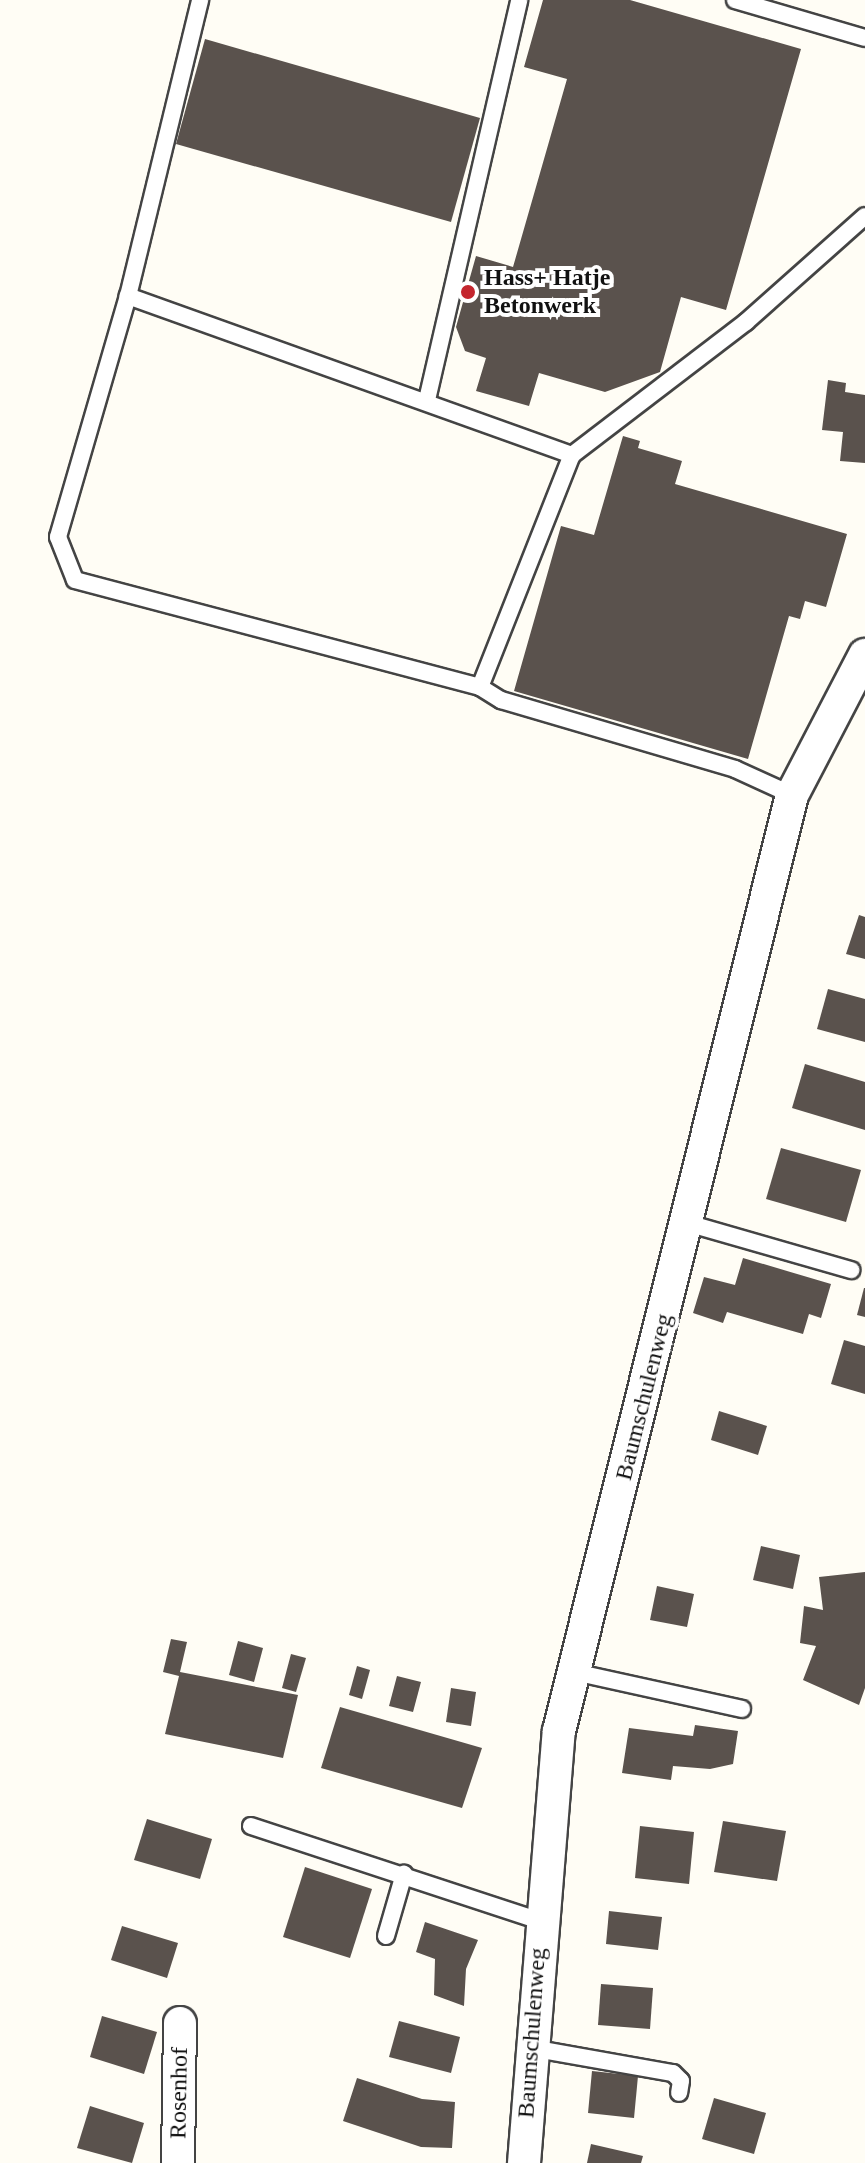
<!DOCTYPE html>
<style>
body{margin:0}
#map{position:relative;width:865px;height:2163px;overflow:hidden;background:#fffdf5;font-family:Georgia,serif}
div>[style]{position:absolute}
[style*='--x']{left:calc(var(--x)*1px);top:calc(var(--y)*1px);width:calc(var(--w)*1px);rotate:calc(var(--a)*1deg)}
.building>*{inset:0;background:#5a524d}
.roads{filter:drop-shadow(2px 0 #444) drop-shadow(-2px 0 #444) drop-shadow(0 2px #444) drop-shadow(0 -2px #444)}
.lane>*{height:16px;margin:-8px;padding:0 8px;transform-origin:8px;border-radius:8px;background:#fff}
.street>*{height:32px;margin:-16px;padding:0 16px;transform-origin:16px;border-radius:16px;background:#fff}
.dots>*{width:22px;height:22px;translate:-50% -50%;box-sizing:border-box;border:4px solid #fff;border-radius:50%}
span{translate:-50% -50%;white-space:nowrap;text-align:center;line-height:1.15;-webkit-text-stroke:8px #fff;paint-order:stroke}
.poi-label{font-size:24px;color:#111;font-weight:700}
.left{translate:0 -50%;text-align:left}
.street-label{font-size:24px;color:#111}
</style>
<div id="map">
<div class="building">
<div style="clip-path:polygon(543px 0,630px 0,801px 49px,726px 310px,681px 297px,660px 372px,605px 392px,539px 373px,529px 406px,476px 391px,486px 358px,465px 351px,456px 327px,476px 256px,513px 267px,567px 79px,524px 67px)"></div>
<div style="clip-path:polygon(205px 39px,480px 118px,451px 222px,176px 144px)"></div>
<div style="clip-path:polygon(828px 380px,846px 383px,845px 392px,865px 395px,865px 463px,840px 461px,843px 432px,822px 430px)"></div>
<div style="clip-path:polygon(623px 436px,640px 441px,638px 448px,682px 461px,675px 484px,847px 534px,826px 607px,805px 601px,800px 619px,789px 616px,748px 759px,514px 691px,561px 526px,594px 535px)"></div>
<div style="clip-path:polygon(859px 915px,865px 917px,865px 959px,846px 954px)"></div>
<div style="clip-path:polygon(828px 989px,865px 999px,865px 1042px,817px 1029px)"></div>
<div style="clip-path:polygon(805px 1064px,865px 1082px,865px 1130px,792px 1108px)"></div>
<div style="clip-path:polygon(781px 1148px,861px 1170px,846px 1222px,766px 1199px)"></div>
<div style="clip-path:polygon(743px 1258px,831px 1284px,821px 1318px,809px 1314px,803px 1334px,727px 1312px,723px 1323px,693px 1313px,704px 1277px,735px 1285px)"></div>
<div style="clip-path:polygon(864px 1288px,865px 1288px,865px 1317px,857px 1315px)"></div>
<div style="clip-path:polygon(844px 1340px,865px 1346px,865px 1394px,831px 1384px)"></div>
<div style="clip-path:polygon(719px 1411px,767px 1426px,758px 1455px,711px 1440px)"></div>
<div style="clip-path:polygon(761px 1546px,800px 1555px,793px 1589px,753px 1580px)"></div>
<div style="clip-path:polygon(865px 1572px,865px 1688px,859px 1705px,803px 1680px,816px 1646px,800px 1643px,804px 1606px,823px 1610px,819px 1577px)"></div>
<div style="clip-path:polygon(657px 1586px,694px 1594px,687px 1627px,650px 1620px)"></div>
<div style="clip-path:polygon(171px 1639px,187px 1642px,180px 1672px,298px 1695px,283px 1758px,165px 1734px,179px 1676px,163px 1672px)"></div>
<div style="clip-path:polygon(238px 1641px,263px 1648px,254px 1682px,229px 1675px)"></div>
<div style="clip-path:polygon(291px 1654px,306px 1658px,296px 1692px,282px 1688px)"></div>
<div style="clip-path:polygon(357px 1666px,370px 1670px,362px 1699px,349px 1695px)"></div>
<div style="clip-path:polygon(397px 1676px,421px 1682px,413px 1712px,389px 1706px)"></div>
<div style="clip-path:polygon(451px 1688px,476px 1692px,471px 1726px,446px 1722px)"></div>
<div style="clip-path:polygon(340px 1707px,482px 1748px,462px 1808px,321px 1768px)"></div>
<div style="clip-path:polygon(695px 1725px,738px 1731px,733px 1764px,710px 1769px,673px 1766px,671px 1780px,622px 1773px,629px 1728px,693px 1736px)"></div>
<div style="clip-path:polygon(147px 1819px,212px 1839px,200px 1879px,134px 1860px)"></div>
<div style="clip-path:polygon(723px 1821px,786px 1831px,777px 1881px,714px 1872px)"></div>
<div style="clip-path:polygon(640px 1826px,694px 1832px,689px 1884px,635px 1878px)"></div>
<div style="clip-path:polygon(305px 1867px,372px 1889px,350px 1958px,283px 1937px)"></div>
<div style="clip-path:polygon(609px 1911px,662px 1917px,658px 1950px,606px 1944px)"></div>
<div style="clip-path:polygon(425px 1922px,478px 1940px,466px 1969px,464px 2006px,434px 1995px,435px 1959px,416px 1952px)"></div>
<div style="clip-path:polygon(122px 1926px,178px 1943px,167px 1978px,111px 1960px)"></div>
<div style="clip-path:polygon(601px 1984px,653px 1988px,650px 2029px,598px 2025px)"></div>
<div style="clip-path:polygon(102px 2016px,157px 2032px,144px 2074px,90px 2057px)"></div>
<div style="clip-path:polygon(399px 2021px,460px 2037px,451px 2073px,389px 2057px)"></div>
<div style="clip-path:polygon(592px 2071px,638px 2076px,634px 2118px,588px 2113px)"></div>
<div style="clip-path:polygon(357px 2078px,422px 2099px,455px 2102px,452px 2148px,421px 2147px,343px 2121px)"></div>
<div style="clip-path:polygon(714px 2098px,766px 2113px,754px 2154px,702px 2139px)"></div>
<div style="clip-path:polygon(90px 2106px,144px 2123px,132px 2163px,77px 2148px)"></div>
<div style="clip-path:polygon(591px 2144px,643px 2156px,641px 2163px,587px 2163px)"></div>
</div>
<div class="roads">
<div class="lane">
<div style="--x:735;--y:0;--w:135;--a:16.3"></div>
<div style="--x:128;--y:296;--w:305;--a:-76.3"></div>
<div style="--x:427;--y:400;--w:410;--a:-77"></div>
<div style="--x:572;--y:455;--w:472;--a:-160.3"></div>
<div style="--x:128;--y:296;--w:251;--a:106.2"></div>
<div style="--x:58;--y:537;--w:46;--a:68.4"></div>
<div style="--x:75;--y:580;--w:419;--a:14.8"></div>
<div style="--x:480;--y:687;--w:250;--a:-68.4"></div>
<div style="--x:572;--y:455;--w:219;--a:-37.4"></div>
<div style="--x:746;--y:322;--w:159;--a:-41.7"></div>
<div style="--x:480;--y:687;--w:25;--a:32"></div>
<div style="--x:501;--y:700;--w:244;--a:16.4"></div>
<div style="--x:735;--y:769;--w:63;--a:24.5"></div>
<div style="--x:687;--y:1223;--w:171;--a:16"></div>
<div style="--x:574;--y:1672;--w:172;--a:12.4"></div>
<div style="--x:251;--y:1826;--w:304;--a:18.2"></div>
<div style="--x:386;--y:1936;--w:65;--a:-73.8"></div>
<div style="--x:531;--y:2048;--w:144;--a:10"></div>
<div style="--x:673;--y:2073;--w:11;--a:45"></div>
<div style="--x:681;--y:2081;--w:12;--a:99"></div>
</div>
<div class="street">
<div style="--x:178;--y:2163;--w:140;--a:-89.2"></div>
<div style="--x:524;--y:2163;--w:433;--a:-85.4"></div>
<div style="--x:559;--y:1731;--w:965;--a:-76.02"></div>
<div style="--x:792;--y:795;--w:158;--a:-62.5"></div>
</div>
</div>
<div class="dots">
<div style="left:468px;top:292px;background:#c4262e"></div>
</div>
<div class="poi-label">
<span class="left" style="left:484px;top:292px">Hass+ Hatje<br>Betonwerk</span>
</div>
<div class="street-label">
<span style="left:644px;top:1397px;rotate:-76deg">Baumschulenweg</span>
<span style="left:532px;top:2033px;rotate:-86deg">Baumschulenweg</span>
<span style="left:179px;top:2093px;rotate:-89deg">Rosenhof</span>
</div>
</div>
